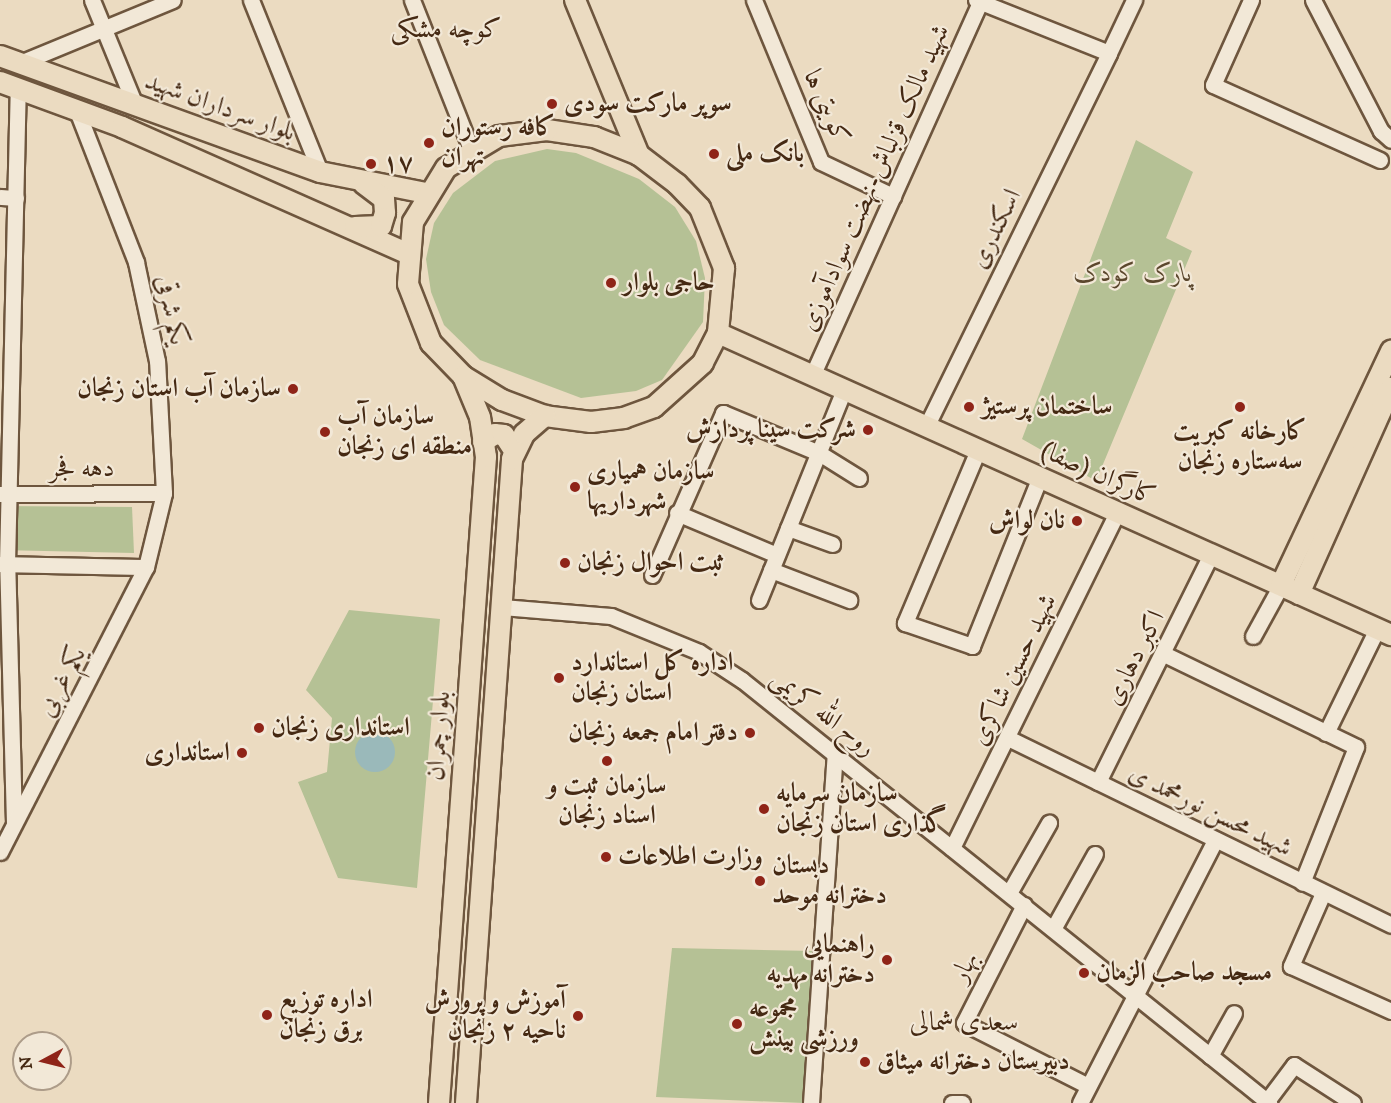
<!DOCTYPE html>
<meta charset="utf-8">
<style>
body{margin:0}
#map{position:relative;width:1391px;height:1103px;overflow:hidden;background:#ebdbc1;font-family:"IM FELL DW Pica",Amiri,serif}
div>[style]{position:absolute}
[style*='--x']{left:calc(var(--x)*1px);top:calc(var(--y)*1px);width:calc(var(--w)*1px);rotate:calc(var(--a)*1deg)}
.green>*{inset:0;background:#b5c195}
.water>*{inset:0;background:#9ab9ba}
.round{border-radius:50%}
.roads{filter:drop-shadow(2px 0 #6e563e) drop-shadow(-2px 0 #6e563e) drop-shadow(0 2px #6e563e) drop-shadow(0 -2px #6e563e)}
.minor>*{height:15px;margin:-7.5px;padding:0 7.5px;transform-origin:7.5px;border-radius:7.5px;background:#f2e8d7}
.major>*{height:20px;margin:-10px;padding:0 10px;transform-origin:10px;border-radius:10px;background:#ebdbc1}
.dots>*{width:16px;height:16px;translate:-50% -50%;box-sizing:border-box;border:3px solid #f2e8d7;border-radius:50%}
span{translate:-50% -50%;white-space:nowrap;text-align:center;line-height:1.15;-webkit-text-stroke:4.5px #f2e8d7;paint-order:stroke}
.poi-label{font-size:26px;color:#452913;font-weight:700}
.left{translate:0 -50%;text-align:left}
.right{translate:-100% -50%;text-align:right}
.street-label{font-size:26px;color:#452913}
.park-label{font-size:26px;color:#5b472d;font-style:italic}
.neighbourhood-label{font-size:27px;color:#452913}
.north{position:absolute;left:12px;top:1031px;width:60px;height:60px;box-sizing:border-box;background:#f2e8d7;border:2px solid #ad9c89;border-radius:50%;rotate:263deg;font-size:16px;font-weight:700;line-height:24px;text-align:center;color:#452913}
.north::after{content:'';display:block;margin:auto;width:21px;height:27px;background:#8f2418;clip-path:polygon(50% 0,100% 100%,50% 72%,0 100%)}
</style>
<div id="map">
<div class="green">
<div style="clip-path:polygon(1136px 140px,1193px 172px,1166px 238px,1192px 251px,1096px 481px,1022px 439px)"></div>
<div style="clip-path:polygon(547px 149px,576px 153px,639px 179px,675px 207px,696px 241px,705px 278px,703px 322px,662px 380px,636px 391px,581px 398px,480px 360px,444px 325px,431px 292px,426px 259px,434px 223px,453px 193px,495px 161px)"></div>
<div style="clip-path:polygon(0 506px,132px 507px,134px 553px,0 550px)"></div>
<div style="clip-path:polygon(349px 610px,440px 619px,417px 888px,338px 878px,298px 782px,327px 772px,332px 718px,306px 690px)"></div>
<div style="clip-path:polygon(672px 948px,815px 951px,804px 1103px,656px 1097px)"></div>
</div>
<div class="water">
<div class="round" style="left:355px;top:732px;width:40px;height:40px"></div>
</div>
<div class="roads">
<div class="minor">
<div style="--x:92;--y:0;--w:113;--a:67.7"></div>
<div style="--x:251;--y:0;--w:185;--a:68.1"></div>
<div style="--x:412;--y:0;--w:160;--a:68.4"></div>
<div style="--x:754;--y:0;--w:175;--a:67.5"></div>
<div style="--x:821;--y:162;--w:80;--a:25.3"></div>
<div style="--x:1251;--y:0;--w:93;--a:114.1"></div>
<div style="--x:1213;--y:85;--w:183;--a:24.2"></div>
<div style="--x:1313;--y:0;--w:148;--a:62.6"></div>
<div style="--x:1381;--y:131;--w:13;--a:42"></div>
<div style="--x:1109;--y:53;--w:59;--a:-64.7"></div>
<div style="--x:20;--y:63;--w:165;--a:-22.4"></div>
<div style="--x:0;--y:197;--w:16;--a:4"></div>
<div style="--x:812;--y:376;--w:412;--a:-65.8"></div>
<div style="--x:926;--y:427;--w:416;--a:-63.9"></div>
<div style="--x:1109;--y:53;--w:143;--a:-158.3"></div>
<div style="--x:978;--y:450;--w:188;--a:112.9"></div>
<div style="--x:905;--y:623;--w:71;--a:18.9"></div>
<div style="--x:972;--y:646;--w:182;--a:-68.1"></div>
<div style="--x:0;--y:494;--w:164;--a:-0.3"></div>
<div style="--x:677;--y:513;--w:108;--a:22.8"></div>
<div style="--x:788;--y:528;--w:47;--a:20"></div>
<div style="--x:0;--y:564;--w:146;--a:1.2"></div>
<div style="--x:771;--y:570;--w:84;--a:21"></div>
<div style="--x:652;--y:575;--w:177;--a:-66.3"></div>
<div style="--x:723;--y:413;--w:104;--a:22.6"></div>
<div style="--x:819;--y:453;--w:47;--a:32"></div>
<div style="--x:759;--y:600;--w:227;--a:-68"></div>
<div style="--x:502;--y:607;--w:109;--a:4.7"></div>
<div style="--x:611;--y:616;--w:95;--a:22.2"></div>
<div style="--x:699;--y:652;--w:51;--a:33.1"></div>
<div style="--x:742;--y:680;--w:676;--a:38.75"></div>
<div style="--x:1253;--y:636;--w:58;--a:-61.2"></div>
<div style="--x:1166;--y:655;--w:211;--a:25.8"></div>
<div style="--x:1356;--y:747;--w:146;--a:111.7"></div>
<div style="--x:1326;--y:733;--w:116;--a:-63.9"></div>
<div style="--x:1008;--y:738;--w:426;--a:26"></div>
<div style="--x:1098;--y:782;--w:254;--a:-63.6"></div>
<div style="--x:14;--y:823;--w:259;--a:-91.5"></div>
<div style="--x:7;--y:564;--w:475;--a:-88.7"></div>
<div style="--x:952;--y:848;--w:374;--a:-63.8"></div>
<div style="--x:0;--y:852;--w:320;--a:-62.9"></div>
<div style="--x:146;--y:567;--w:76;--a:-76.3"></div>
<div style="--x:164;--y:493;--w:132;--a:-93"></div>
<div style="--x:157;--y:361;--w:101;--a:-102"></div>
<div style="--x:136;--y:262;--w:162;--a:-111.3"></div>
<div style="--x:1009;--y:893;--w:81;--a:-60.3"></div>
<div style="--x:1323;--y:893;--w:80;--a:113.7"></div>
<div style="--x:1291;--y:966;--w:110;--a:24.2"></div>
<div style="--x:1024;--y:905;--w:132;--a:117"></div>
<div style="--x:964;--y:1023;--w:139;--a:26.9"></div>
<div style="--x:1053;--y:929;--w:86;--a:-60.8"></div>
<div style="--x:1210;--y:1056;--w:49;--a:-60.8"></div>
<div style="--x:1267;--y:1101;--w:45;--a:-53.1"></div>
<div style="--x:1294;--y:1065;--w:70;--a:32.8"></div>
<div style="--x:811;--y:1103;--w:352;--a:-86.1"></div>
<div style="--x:952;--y:1103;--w:10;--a:0"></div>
<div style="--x:1080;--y:1103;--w:296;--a:-62.8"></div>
</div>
<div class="major">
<div style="--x:575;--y:0;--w:168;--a:67.6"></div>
<div style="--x:0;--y:56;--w:340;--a:19.9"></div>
<div style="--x:320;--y:172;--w:108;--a:11.2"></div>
<div style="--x:0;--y:82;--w:130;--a:20.2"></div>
<div style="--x:122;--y:127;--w:312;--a:23.9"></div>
<div style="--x:547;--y:130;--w:48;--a:8.5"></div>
<div style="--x:594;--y:137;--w:48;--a:21.8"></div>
<div style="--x:639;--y:155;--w:48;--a:37.3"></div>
<div style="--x:677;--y:184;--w:33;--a:46"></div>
<div style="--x:700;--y:208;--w:65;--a:68.2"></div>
<div style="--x:724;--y:268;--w:65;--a:95.3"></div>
<div style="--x:718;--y:333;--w:34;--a:117"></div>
<div style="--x:703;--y:363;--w:66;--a:138.1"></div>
<div style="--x:654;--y:407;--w:32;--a:160"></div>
<div style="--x:624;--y:418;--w:33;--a:173"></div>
<div style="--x:591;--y:422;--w:46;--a:-172.6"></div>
<div style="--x:545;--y:416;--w:46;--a:-159.6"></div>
<div style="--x:502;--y:400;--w:46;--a:-148.4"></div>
<div style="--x:463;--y:376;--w:46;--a:-134.1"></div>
<div style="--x:431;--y:343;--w:63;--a:-111.3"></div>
<div style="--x:408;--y:284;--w:62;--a:-85.4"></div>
<div style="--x:413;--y:222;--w:63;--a:-58.6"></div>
<div style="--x:446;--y:168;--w:62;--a:-31.1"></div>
<div style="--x:499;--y:136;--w:48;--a:-7.1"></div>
<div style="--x:355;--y:227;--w:26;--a:-2"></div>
<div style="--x:381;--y:226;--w:14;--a:-73"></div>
<div style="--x:385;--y:213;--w:14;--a:-94"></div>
<div style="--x:384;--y:199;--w:26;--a:-143"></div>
<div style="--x:718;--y:333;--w:738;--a:24.17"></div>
<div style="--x:483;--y:442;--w:14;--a:-34"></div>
<div style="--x:495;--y:434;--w:9;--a:6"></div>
<div style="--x:504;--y:435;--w:20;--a:57"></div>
<div style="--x:1281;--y:585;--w:259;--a:-64.8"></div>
<div style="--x:1299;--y:594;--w:226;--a:-65.9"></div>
<div style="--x:439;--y:1103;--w:648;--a:-85.84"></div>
<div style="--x:486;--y:457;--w:40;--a:-98.5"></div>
<div style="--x:480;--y:417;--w:44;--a:-112.5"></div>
<div style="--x:466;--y:1103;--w:646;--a:-85.91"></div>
<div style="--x:512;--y:459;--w:28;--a:-64"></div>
<div style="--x:524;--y:434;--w:28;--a:-41"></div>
</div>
</div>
<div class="dots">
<div style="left:552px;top:104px;background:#8f2418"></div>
<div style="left:429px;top:143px;background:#8f2418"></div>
<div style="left:714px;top:154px;background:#8f2418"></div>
<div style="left:371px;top:164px;background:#8f2418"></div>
<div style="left:611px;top:283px;background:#8f2418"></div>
<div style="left:293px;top:389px;background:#8f2418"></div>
<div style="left:969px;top:407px;background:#8f2418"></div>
<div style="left:1240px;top:407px;background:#8f2418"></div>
<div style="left:868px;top:430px;background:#8f2418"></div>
<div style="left:325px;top:432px;background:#8f2418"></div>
<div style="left:575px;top:487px;background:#8f2418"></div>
<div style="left:1077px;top:521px;background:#8f2418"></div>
<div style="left:565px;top:563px;background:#8f2418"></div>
<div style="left:559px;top:678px;background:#8f2418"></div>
<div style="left:259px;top:728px;background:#8f2418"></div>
<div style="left:750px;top:733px;background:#8f2418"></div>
<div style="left:242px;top:753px;background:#8f2418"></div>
<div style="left:607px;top:761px;background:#8f2418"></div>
<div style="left:764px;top:809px;background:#8f2418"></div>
<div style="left:606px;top:857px;background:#8f2418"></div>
<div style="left:760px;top:881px;background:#8f2418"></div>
<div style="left:887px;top:960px;background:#8f2418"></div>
<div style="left:1084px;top:973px;background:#8f2418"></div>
<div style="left:267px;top:1015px;background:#8f2418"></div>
<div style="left:578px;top:1016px;background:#8f2418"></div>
<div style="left:737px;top:1024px;background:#8f2418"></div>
<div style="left:865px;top:1062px;background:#8f2418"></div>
</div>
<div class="poi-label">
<span class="left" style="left:564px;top:104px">سوپر مارکت سودی</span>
<span class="left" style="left:441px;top:143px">کافه رستوران<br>تهران</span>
<span class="left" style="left:726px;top:154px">بانک ملی</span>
<span class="left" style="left:383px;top:164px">۱۷</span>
<span class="left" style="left:623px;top:283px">حاجی بلوار</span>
<span class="right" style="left:281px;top:389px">سازمان آب استان زنجان</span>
<span class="left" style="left:982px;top:407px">ساختمان پرستیژ</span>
<span class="left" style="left:337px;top:432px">سازمان آب<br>منطقه ای زنجان</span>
<span class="right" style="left:856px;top:430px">شرکت سینا پردازش</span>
<span style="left:1240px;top:447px">کارخانه کبریت<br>سه‌ستاره زنجان</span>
<span class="left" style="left:587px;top:487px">سازمان همیاری<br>شهرداریها</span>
<span class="right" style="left:1065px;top:521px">نان لواش</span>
<span class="left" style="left:577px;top:563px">ثبت احوال زنجان</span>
<span class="left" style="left:571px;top:678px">اداره کل استاندارد<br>استان زنجان</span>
<span class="left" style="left:271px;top:728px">استانداری زنجان</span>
<span class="right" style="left:738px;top:733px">دفتر امام جمعه زنجان</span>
<span class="right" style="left:230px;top:753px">استانداری</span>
<span style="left:607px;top:801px">سازمان ثبت و<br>اسناد زنجان</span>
<span class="left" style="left:776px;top:809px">سازمان سرمایه<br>گذاری استان زنجان</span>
<span class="left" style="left:618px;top:857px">وزارت اطلاعات</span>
<span class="left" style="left:772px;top:881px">دبستان<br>دخترانه موحد</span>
<span class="right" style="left:875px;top:960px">راهنمایی<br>دخترانه مهدیه</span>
<span class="left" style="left:1096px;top:973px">مسجد صاحب الزمان</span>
<span class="left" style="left:279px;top:1015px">اداره توزیع<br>برق زنجان</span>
<span class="right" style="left:566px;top:1016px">آموزش و پرورش<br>ناحیه ۲ زنجان</span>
<span class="left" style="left:749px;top:1024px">مجموعه<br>ورزشی بینش</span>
<span class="left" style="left:877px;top:1062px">دبیرستان دخترانه میثاق</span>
</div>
<div class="street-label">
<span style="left:220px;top:107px;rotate:20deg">بلوار سرداران شهید</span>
<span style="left:826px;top:107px;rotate:66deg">کویتی ها</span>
<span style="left:875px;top:178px;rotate:-66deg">شهید مالک قزلباش-نهضت سوادآموزی</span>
<span style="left:996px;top:229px;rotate:-64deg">اسکندری</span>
<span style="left:171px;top:310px;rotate:78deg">یکم شرقی</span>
<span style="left:82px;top:469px">دهه فجر</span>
<span style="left:1098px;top:474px;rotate:24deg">کارگران (صفا)</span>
<span style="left:1135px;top:658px;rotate:-63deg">اکبر دهاری</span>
<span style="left:1014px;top:670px;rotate:-64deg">شهید حسین شاکری</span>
<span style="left:62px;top:682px;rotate:-62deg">یکم غربی</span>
<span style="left:823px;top:713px;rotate:38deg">روح الله کریمی</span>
<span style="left:439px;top:736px;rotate:-86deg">بلوار چمران</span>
<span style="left:1210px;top:811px;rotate:26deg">شهید محسن نورمحمد ی</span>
<span style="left:965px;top:967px;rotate:-63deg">بهار</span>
</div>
<div class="park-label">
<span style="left:1133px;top:274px">پارک کودک</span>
</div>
<div class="neighbourhood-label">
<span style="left:446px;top:30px">کوچه مشکی</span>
<span style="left:964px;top:1023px">سعدی شمالی</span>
</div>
<div class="north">N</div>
</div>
